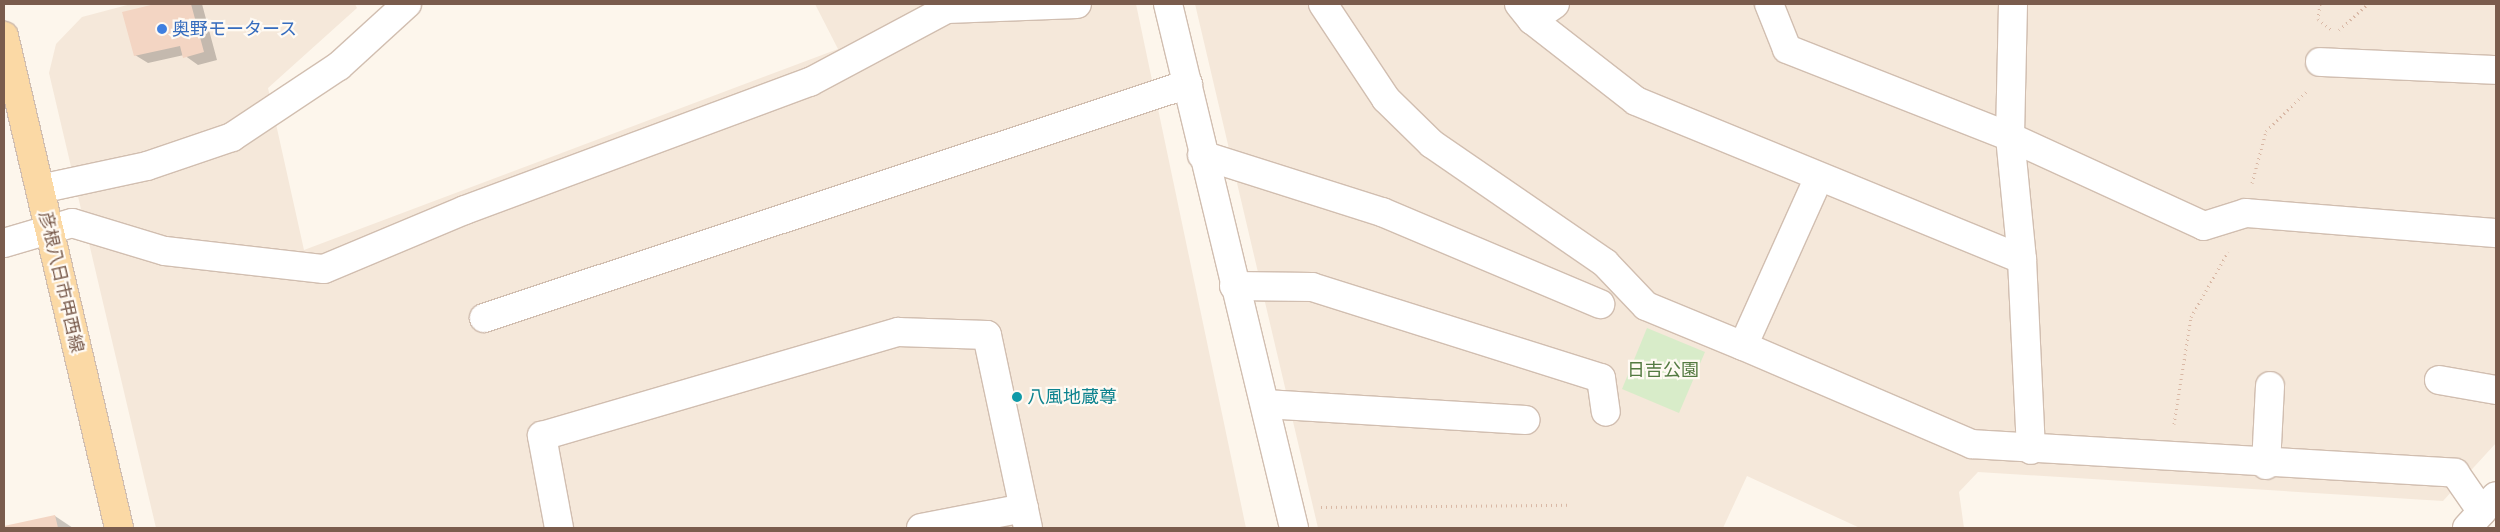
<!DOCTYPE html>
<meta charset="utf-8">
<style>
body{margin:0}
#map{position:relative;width:2500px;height:532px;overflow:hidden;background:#fdf6ec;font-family:Cabin,"Noto Sans JP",sans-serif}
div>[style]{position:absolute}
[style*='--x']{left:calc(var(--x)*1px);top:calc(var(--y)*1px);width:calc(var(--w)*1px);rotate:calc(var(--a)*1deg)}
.residential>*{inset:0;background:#f5e8da}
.green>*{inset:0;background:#d8ecc9}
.shadow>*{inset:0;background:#0003}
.building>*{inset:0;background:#f3d5c3}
.path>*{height:3px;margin-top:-1.5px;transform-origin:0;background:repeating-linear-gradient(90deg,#d9b8a5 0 1px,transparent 0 5px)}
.roads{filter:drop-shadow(1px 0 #d1beb0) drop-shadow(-1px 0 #d1beb0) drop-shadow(0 1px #d1beb0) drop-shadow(0 -1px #d1beb0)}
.minor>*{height:28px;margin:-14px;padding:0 14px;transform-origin:14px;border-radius:14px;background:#fff}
.major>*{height:28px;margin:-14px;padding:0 14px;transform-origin:14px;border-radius:14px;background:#fbd9a5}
.dots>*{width:14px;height:14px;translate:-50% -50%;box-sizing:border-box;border:2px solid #fffaf3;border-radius:50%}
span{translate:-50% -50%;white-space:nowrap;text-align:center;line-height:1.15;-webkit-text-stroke:4.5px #fffaf3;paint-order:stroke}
.shop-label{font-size:18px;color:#366cbe}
.left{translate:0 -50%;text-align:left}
.street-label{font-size:18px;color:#7a5c4d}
.park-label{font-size:18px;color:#537a41}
.culture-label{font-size:18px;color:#0d838f}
.frame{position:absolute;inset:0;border:5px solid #7a5c4d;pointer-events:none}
</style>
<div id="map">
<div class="residential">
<div style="clip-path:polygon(131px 4px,355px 4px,357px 8px,268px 88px,304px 250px,838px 49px,815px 4px,1136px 4px,1246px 528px,156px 528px,49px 73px,56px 44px,82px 17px)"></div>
<div style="clip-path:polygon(1195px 4px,2496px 4px,2496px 443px,2443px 501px,1978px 472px,1959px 492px,1964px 528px,1860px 528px,1747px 476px,1723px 528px,1318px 528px)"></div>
</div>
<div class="green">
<div style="clip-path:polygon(1647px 328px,1705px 352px,1679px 413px,1622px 389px)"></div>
</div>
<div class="shadow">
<div style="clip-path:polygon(160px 4px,202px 4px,217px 60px,198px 65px,184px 55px,148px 63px,135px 55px,123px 13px)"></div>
<div style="clip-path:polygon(55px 516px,73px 528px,4px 528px,4px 527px)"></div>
</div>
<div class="building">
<div style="clip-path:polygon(155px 4px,191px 4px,204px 52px,183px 58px,180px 46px,134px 56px,122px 12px)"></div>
<div style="clip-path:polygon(55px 515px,58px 528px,4px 528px,4px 526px)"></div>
</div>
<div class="path">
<div style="--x:2320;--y:4;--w:15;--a:98"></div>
<div style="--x:2318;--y:19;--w:16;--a:38"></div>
<div style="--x:2339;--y:30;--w:39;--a:-42"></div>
<div style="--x:2252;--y:183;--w:54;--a:-74.9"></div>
<div style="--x:2266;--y:131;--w:57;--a:-44.3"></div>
<div style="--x:2174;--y:424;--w:108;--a:-81"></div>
<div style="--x:2191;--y:317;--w:75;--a:-60.4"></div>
<div style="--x:1321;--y:507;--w:250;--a:-0.5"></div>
</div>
<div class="roads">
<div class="minor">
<div style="--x:1168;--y:4;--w:539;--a:76.48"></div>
<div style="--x:1323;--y:4;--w:114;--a:56.4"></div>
<div style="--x:1386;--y:99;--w:64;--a:44.4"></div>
<div style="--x:1432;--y:144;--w:210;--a:34.5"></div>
<div style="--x:1605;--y:263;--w:59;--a:46.4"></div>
<div style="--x:1646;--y:306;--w:105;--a:22.4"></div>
<div style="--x:1519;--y:4;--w:21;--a:51"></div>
<div style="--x:1532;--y:20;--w:132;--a:37.9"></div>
<div style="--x:1636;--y:101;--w:417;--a:22.3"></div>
<div style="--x:1769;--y:4;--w:48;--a:68.2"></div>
<div style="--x:1787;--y:49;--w:240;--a:21.5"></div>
<div style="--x:2010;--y:137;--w:213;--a:24.6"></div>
<div style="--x:2204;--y:226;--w:44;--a:-17.2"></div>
<div style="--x:2246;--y:213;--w:251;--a:4.6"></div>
<div style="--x:2013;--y:4;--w:133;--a:91.3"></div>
<div style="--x:2010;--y:137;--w:123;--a:84.4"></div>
<div style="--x:2022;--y:259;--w:191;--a:87.3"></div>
<div style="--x:1532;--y:20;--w:28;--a:-35"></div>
<div style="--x:2320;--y:62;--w:176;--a:2.6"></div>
<div style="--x:1202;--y:155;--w:189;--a:17.6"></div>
<div style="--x:1382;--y:212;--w:237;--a:22.9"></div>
<div style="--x:1819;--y:177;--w:185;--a:114.2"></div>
<div style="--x:1743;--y:346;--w:249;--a:23.2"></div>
<div style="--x:1972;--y:444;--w:484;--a:3.4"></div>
<div style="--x:2455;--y:473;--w:47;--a:55.3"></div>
<div style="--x:40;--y:189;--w:109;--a:-12.1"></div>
<div style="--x:147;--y:166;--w:90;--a:-18.8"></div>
<div style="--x:232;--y:137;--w:128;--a:-33.6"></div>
<div style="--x:339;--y:66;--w:92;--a:-42.4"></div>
<div style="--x:4;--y:243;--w:71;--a:-16.4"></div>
<div style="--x:72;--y:223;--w:97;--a:16.8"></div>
<div style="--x:165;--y:251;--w:160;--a:6.5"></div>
<div style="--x:324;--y:269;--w:153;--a:-22.7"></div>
<div style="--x:465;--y:210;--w:368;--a:-20.4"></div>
<div style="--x:810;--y:82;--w:155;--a:-28.1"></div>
<div style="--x:947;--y:9;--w:130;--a:-2.2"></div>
<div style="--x:1234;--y:286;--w:78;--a:0.7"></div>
<div style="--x:1312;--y:287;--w:303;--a:17.5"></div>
<div style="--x:1601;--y:378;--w:34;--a:82"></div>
<div style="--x:484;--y:318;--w:742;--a:-18.39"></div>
<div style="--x:2439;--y:380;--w:58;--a:10"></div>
<div style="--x:1265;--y:404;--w:261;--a:3.5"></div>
<div style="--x:2266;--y:465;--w:79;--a:-87.1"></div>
<div style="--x:559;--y:528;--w:94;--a:-100.5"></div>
<div style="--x:542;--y:436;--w:371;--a:-16.3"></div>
<div style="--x:898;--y:332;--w:89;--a:1.9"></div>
<div style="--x:987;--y:335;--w:197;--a:78"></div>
<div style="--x:921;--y:528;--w:105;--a:-11"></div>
<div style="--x:2467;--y:528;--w:43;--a:-47.8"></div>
</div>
<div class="major">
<div style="--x:4;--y:36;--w:505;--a:76.84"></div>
</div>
</div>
<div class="dots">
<div style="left:162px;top:29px;background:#3f7fe0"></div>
<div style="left:1017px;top:397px;background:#0f9aa8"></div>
</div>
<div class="shop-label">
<span class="left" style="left:172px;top:29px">奥野モータース</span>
</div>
<div class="street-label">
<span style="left:61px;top:282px;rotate:77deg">彦根八日市甲西線</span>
</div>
<div class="park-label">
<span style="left:1663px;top:370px">日吉公園</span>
</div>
<div class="culture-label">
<span class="left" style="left:1027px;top:397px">八風地蔵尊</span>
</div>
<div class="frame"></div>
</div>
